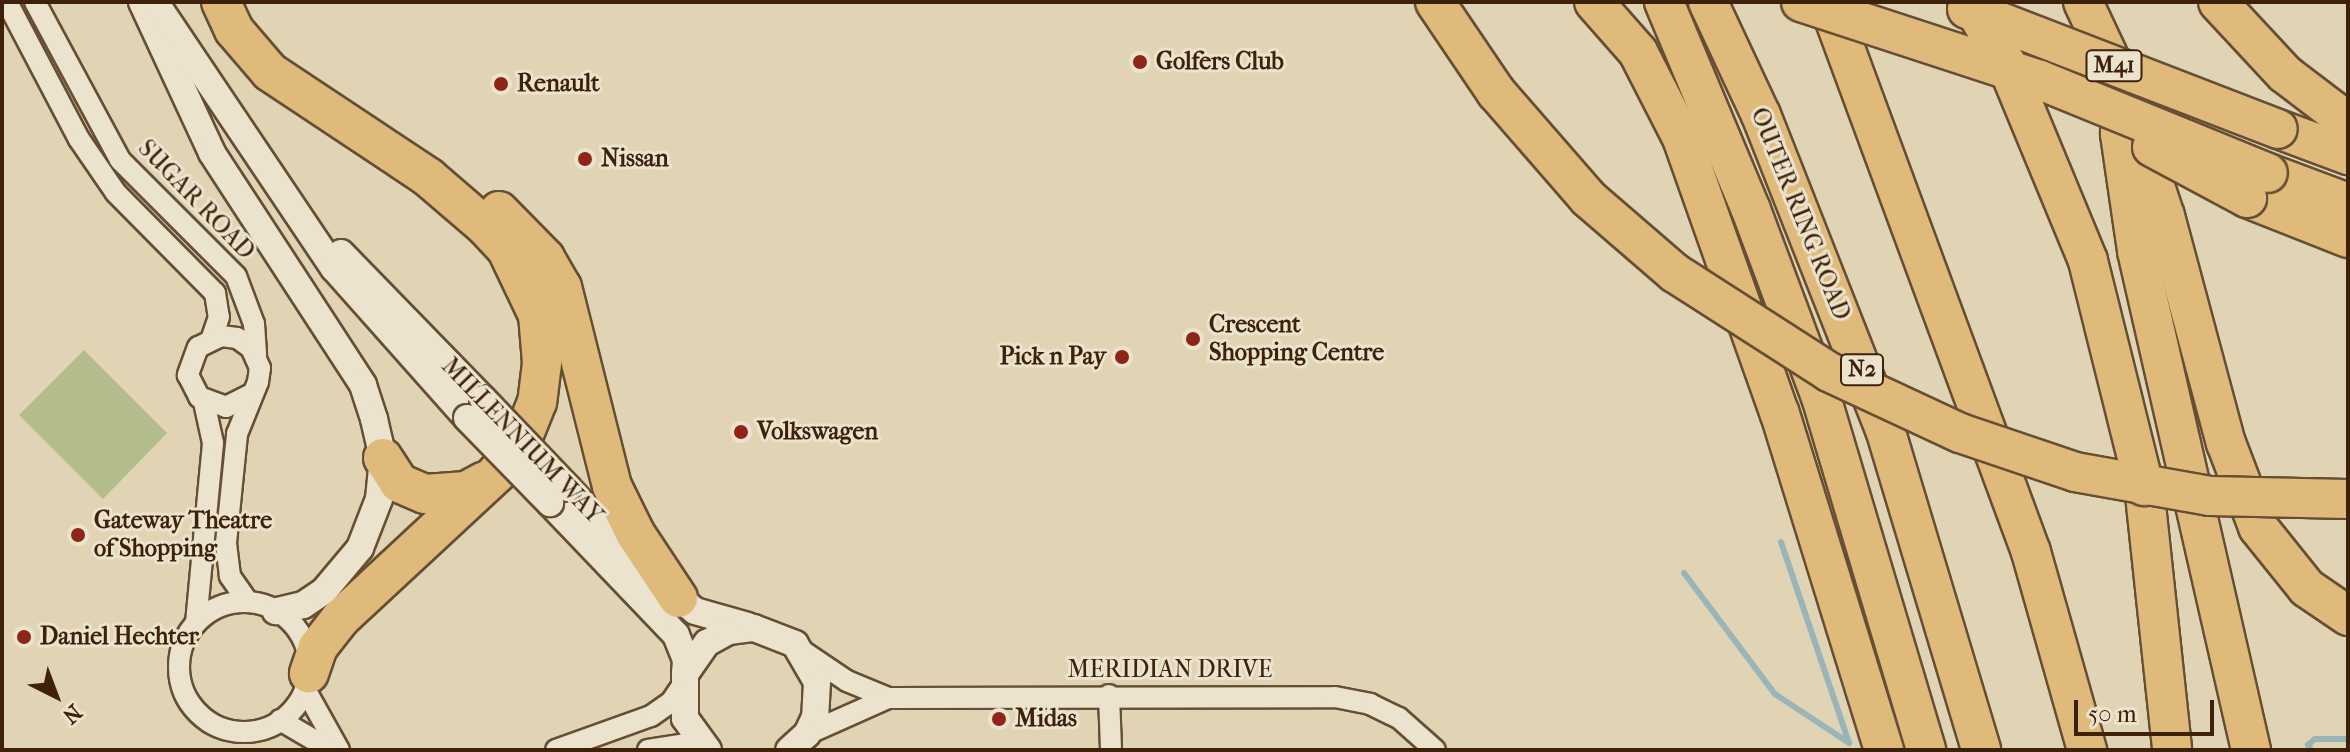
<!DOCTYPE html>
<style>
body{margin:0}
#map{position:relative;width:2350px;height:752px;overflow:hidden;background:#e0d4b4;font-family:"IM FELL French Canon",serif}
div>[style]{position:absolute}
[style*='--x']{left:calc(var(--x)*1px);top:calc(var(--y)*1px);width:calc(var(--w)*1px);rotate:calc(var(--a)*1deg)}
.green>*{inset:0;background:#b5bc8b}
.stream>*{height:6px;margin:-3px;padding:0 3px;transform-origin:3px;border-radius:3px;background:#99b5b8}
.roads{filter:drop-shadow(2px 0 #664e35) drop-shadow(-2px 0 #664e35) drop-shadow(0 2px #664e35) drop-shadow(0 -2px #664e35)}
.minor>*{height:20px;margin:-10px;padding:0 10px;transform-origin:10px;border-radius:10px;background:#ebe3ce}
.minor>.ring{margin:-10px;padding:0;box-sizing:content-box;background:none;border:20px solid #ebe3ce;border-radius:50%}
.tertiary>*{height:26px;margin:-13px;padding:0 13px;transform-origin:13px;border-radius:13px;background:#ebe3ce}
.motorway>*{height:38px;margin:-19px;padding:0 19px;transform-origin:19px;border-radius:19px;background:#e0ba7a}
.bridges{filter:drop-shadow(2px 0 #664e35) drop-shadow(-2px 0 #664e35) drop-shadow(0 2px #664e35) drop-shadow(0 -2px #664e35)}
.tertiary-bridge>*{height:26px;margin:-13px;padding:0 13px;transform-origin:13px;border-radius:13px;background:#ebe3ce}
.motorway-bridge>*{height:38px;margin:-19px;padding:0 19px;transform-origin:19px;border-radius:19px;background:#e0ba7a}
.dots>*{width:22px;height:22px;translate:-50% -50%;box-sizing:border-box;border:4px solid #ebe3ce;border-radius:50%}
span{translate:-50% -50%;white-space:nowrap;text-align:center;line-height:1.15;-webkit-text-stroke:6px #ebe3ce;paint-order:stroke}
.shield-label span{padding:2px 6px;background:#ebe3ce;border:2px solid;border-radius:6px;-webkit-text-stroke-width:0}
.shield-label{font-size:22px;color:#3e210b;font-weight:700}
.poi-label{font-size:24px;color:#3e210b;font-weight:700}
.left{translate:0 -50%;text-align:left}
.right{translate:-100% -50%;text-align:right}
.street-label{font-size:24px;color:#3e210b}
.frame{position:absolute;inset:0;border:4px solid #3e210b;pointer-events:none}
.north{position:absolute;left:16px;top:656px;width:80px;height:80px;-webkit-text-stroke:6px #ebe3ce;paint-order:stroke;rotate:138deg;font-size:22px;font-weight:700;line-height:32px;text-align:center;color:#3e210b}
.north::after{content:'';display:block;margin:auto;width:28px;height:36px;background:#3e210b;clip-path:polygon(50% 0,100% 100%,50% 72%,0 100%)}
.scale{position:absolute;left:2074px;top:700px;width:140px;height:36px;box-sizing:border-box;border:4px solid #3e210b;border-top:0;padding-left:10px;font-size:24px;line-height:28px;white-space:nowrap;color:#3e210b;-webkit-text-stroke:6px #ebe3ce;paint-order:stroke}
</style>
<div id="map">
<div class="green">
<div style="clip-path:polygon(84px 350px,167px 433px,103px 499px,19px 415px)"></div>
</div>
<div class="stream">
<div style="--x:1781;--y:542;--w:212;--a:71.3"></div>
<div style="--x:1684;--y:573;--w:151;--a:53.1"></div>
<div style="--x:1775;--y:694;--w:89;--a:33.5"></div>
<div style="--x:2311;--y:750;--w:6;--a:-121"></div>
<div style="--x:2308;--y:745;--w:9;--a:-41"></div>
<div style="--x:2315;--y:739;--w:33;--a:0"></div>
</div>
<div class="roads">
<div class="minor">
<div style="--x:7;--y:2;--w:155;--a:62.3"></div>
<div style="--x:79;--y:139;--w:65;--a:55.6"></div>
<div style="--x:116;--y:193;--w:141;--a:45.3"></div>
<div style="--x:215;--y:293;--w:24;--a:81"></div>
<div style="--x:219;--y:317;--w:21;--a:109"></div>
<div style="--x:35;--y:2;--w:179;--a:61.7"></div>
<div style="--x:120;--y:160;--w:164;--a:45"></div>
<div style="--x:236;--y:276;--w:51;--a:69.4"></div>
<div style="--x:254;--y:324;--w:31;--a:86"></div>
<div style="--x:248;--y:602;--w:32;--a:-125"></div>
<div style="--x:230;--y:576;--w:33;--a:-97"></div>
<div style="--x:226;--y:543;--w:110;--a:-84.2"></div>
<div style="--x:237;--y:434;--w:56;--a:-68"></div>
<div style="--x:258;--y:382;--w:14;--a:-82"></div>
<div style="--x:260;--y:368;--w:22;--a:-114"></div>
<div style="--x:251;--y:348;--w:17;--a:-144"></div>
<div style="--x:237;--y:338;--w:16;--a:-173"></div>
<div style="--x:221;--y:336;--w:25;--a:154"></div>
<div style="--x:198;--y:347;--w:30;--a:110"></div>
<div style="--x:188;--y:375;--w:25;--a:63"></div>
<div style="--x:199;--y:397;--w:29;--a:20"></div>
<div style="--x:226;--y:407;--w:29;--a:-27"></div>
<div class="ring" style="left:179px;top:602px;width:110px;height:110px"></div>
<div style="--x:196;--y:623;--w:181;--a:-84.6"></div>
<div style="--x:213;--y:443;--w:42;--a:-102.4"></div>
<div style="--x:801;--y:650;--w:55;--a:34"></div>
<div style="--x:847;--y:681;--w:44;--a:22.5"></div>
<div style="--x:305;--y:689;--w:70;--a:60.9"></div>
<div style="--x:1109;--y:695;--w:55;--a:87.9"></div>
<div style="--x:280;--y:720;--w:59;--a:30.5"></div>
<div style="--x:807;--y:734;--w:89;--a:-24"></div>
<div style="--x:888;--y:698;--w:447;--a:-0.1"></div>
<div style="--x:1335;--y:697;--w:36;--a:11"></div>
<div style="--x:1370;--y:704;--w:32;--a:26"></div>
<div style="--x:1399;--y:718;--w:48;--a:41.6"></div>
<div style="--x:556;--y:750;--w:101;--a:-19.7"></div>
<div style="--x:651;--y:716;--w:24;--a:-35"></div>
<div style="--x:671;--y:702;--w:25;--a:-56"></div>
<div style="--x:648;--y:750;--w:52;--a:-8.9"></div>
</div>
<div class="tertiary">
<div style="--x:142;--y:2;--w:166;--a:65.1"></div>
<div style="--x:212;--y:153;--w:277;--a:56.9"></div>
<div style="--x:363;--y:385;--w:36;--a:72"></div>
<div style="--x:374;--y:419;--w:40;--a:77"></div>
<div style="--x:383;--y:458;--w:41;--a:95.6"></div>
<div style="--x:379;--y:499;--w:53;--a:111.2"></div>
<div style="--x:360;--y:548;--w:56;--a:129.9"></div>
<div style="--x:324;--y:591;--w:25;--a:146"></div>
<div style="--x:303;--y:605;--w:28;--a:167"></div>
<div style="--x:155;--y:2;--w:321;--a:56.1"></div>
<div style="--x:334;--y:268;--w:200;--a:48.4"></div>
<div style="--x:341;--y:253;--w:204;--a:45.8"></div>
<div style="--x:568;--y:488;--w:100;--a:47"></div>
<div style="--x:636;--y:561;--w:77;--a:40.3"></div>
<div style="--x:695;--y:611;--w:55;--a:15.8"></div>
<div style="--x:550;--y:503;--w:182;--a:46.3"></div>
<div style="--x:676;--y:635;--w:27;--a:68"></div>
<div style="--x:686;--y:660;--w:14;--a:94"></div>
<div style="--x:708;--y:750;--w:39;--a:-126"></div>
<div style="--x:685;--y:718;--w:44;--a:-90"></div>
<div style="--x:685;--y:674;--w:38;--a:-55"></div>
<div style="--x:707;--y:643;--w:25;--a:-29"></div>
<div style="--x:729;--y:631;--w:25;--a:-7"></div>
<div style="--x:754;--y:628;--w:44;--a:21.3"></div>
<div style="--x:795;--y:644;--w:44;--a:59.9"></div>
<div style="--x:817;--y:682;--w:35;--a:93"></div>
<div style="--x:815;--y:717;--w:19;--a:115"></div>
<div style="--x:807;--y:734;--w:24;--a:138"></div>
</div>
<div class="motorway">
<div style="--x:221;--y:2;--w:31;--a:65"></div>
<div style="--x:234;--y:30;--w:55;--a:49.4"></div>
<div style="--x:270;--y:72;--w:190;--a:33.6"></div>
<div style="--x:428;--y:177;--w:75;--a:40.7"></div>
<div style="--x:485;--y:226;--w:33;--a:47"></div>
<div style="--x:507;--y:250;--w:72;--a:64.5"></div>
<div style="--x:538;--y:315;--w:48;--a:85.2"></div>
<div style="--x:542;--y:363;--w:39;--a:97"></div>
<div style="--x:537;--y:402;--w:43;--a:111.8"></div>
<div style="--x:521;--y:442;--w:39;--a:128"></div>
<div style="--x:497;--y:473;--w:214;--a:137.1"></div>
<div style="--x:340;--y:619;--w:36;--a:128"></div>
<div style="--x:318;--y:647;--w:28;--a:109"></div>
<div style="--x:1594;--y:2;--w:67;--a:48.7"></div>
<div style="--x:1638;--y:52;--w:97;--a:62.9"></div>
<div style="--x:1682;--y:138;--w:293;--a:70.5"></div>
<div style="--x:1780;--y:414;--w:352;--a:72.8"></div>
<div style="--x:1664;--y:2;--w:225;--a:67.3"></div>
<div style="--x:1751;--y:210;--w:200;--a:69.5"></div>
<div style="--x:1821;--y:397;--w:368;--a:73.4"></div>
<div style="--x:1708;--y:2;--w:125;--a:64.9"></div>
<div style="--x:1761;--y:115;--w:338;--a:68.5"></div>
<div style="--x:1885;--y:429;--w:335;--a:73.3"></div>
<div style="--x:1828;--y:2;--w:586;--a:69.74"></div>
<div style="--x:2031;--y:552;--w:206;--a:74.2"></div>
<div style="--x:2083;--y:2;--w:87;--a:64.9"></div>
<div style="--x:2120;--y:81;--w:142;--a:71.6"></div>
<div style="--x:2165;--y:216;--w:235;--a:75"></div>
<div style="--x:2226;--y:443;--w:90;--a:69.1"></div>
<div style="--x:2258;--y:527;--w:78;--a:51.2"></div>
<div style="--x:2307;--y:588;--w:50;--a:34.3"></div>
<div style="--x:2218;--y:2;--w:98;--a:47.1"></div>
<div style="--x:2285;--y:74;--w:79;--a:37.3"></div>
<div style="--x:2120;--y:81;--w:53;--a:90"></div>
<div style="--x:2120;--y:134;--w:118;--a:81.7"></div>
<div style="--x:2137;--y:251;--w:512;--a:77.13"></div>
<div style="--x:2278;--y:129;--w:75;--a:20.4"></div>
<div style="--x:2268;--y:173;--w:85;--a:20.6"></div>
<div style="--x:2247;--y:198;--w:109;--a:21.6"></div>
<div style="--x:499;--y:211;--w:66;--a:45.6"></div>
<div style="--x:545;--y:258;--w:34;--a:60"></div>
<div style="--x:562;--y:287;--w:205;--a:75.9"></div>
<div style="--x:612;--y:486;--w:52;--a:63.9"></div>
<div style="--x:635;--y:533;--w:78;--a:56.5"></div>
<div style="--x:383;--y:458;--w:30;--a:57"></div>
<div style="--x:399;--y:483;--w:28;--a:23"></div>
<div style="--x:425;--y:494;--w:41;--a:-4.2"></div>
<div style="--x:466;--y:491;--w:21;--a:-28"></div>
<div style="--x:2144;--y:486;--w:265;--a:83.9"></div>
</div>
</div>
<div class="bridges">
<div class="tertiary-bridge">
<div style="--x:483;--y:399;--w:123;--a:46.3"></div>
<div style="--x:467;--y:418;--w:119;--a:45.7"></div>
</div>
<div class="motorway-bridge">
<div style="--x:1435;--y:2;--w:109;--a:55.9"></div>
<div style="--x:1496;--y:92;--w:140;--a:49"></div>
<div style="--x:1588;--y:198;--w:115;--a:40.8"></div>
<div style="--x:1675;--y:273;--w:183;--a:32.7"></div>
<div style="--x:1829;--y:372;--w:145;--a:25"></div>
<div style="--x:1960;--y:433;--w:121;--a:18.7"></div>
<div style="--x:2075;--y:472;--w:137;--a:10.1"></div>
<div style="--x:2210;--y:496;--w:138;--a:1.2"></div>
<div style="--x:1801;--y:2;--w:251;--a:18.1"></div>
<div style="--x:2040;--y:80;--w:246;--a:22.2"></div>
<div style="--x:1970;--y:2;--w:73;--a:59.6"></div>
<div style="--x:2007;--y:65;--w:212;--a:67.5"></div>
<div style="--x:2088;--y:261;--w:232;--a:76"></div>
<div style="--x:1967;--y:9;--w:333;--a:21.1"></div>
<div style="--x:2152;--y:147;--w:108;--a:28.2"></div>
</div>
</div>
<div class="dots">
<div style="left:1140px;top:62px;background:#8f2418"></div>
<div style="left:501px;top:84px;background:#8f2418"></div>
<div style="left:585px;top:159px;background:#8f2418"></div>
<div style="left:1193px;top:339px;background:#8f2418"></div>
<div style="left:1122px;top:357px;background:#8f2418"></div>
<div style="left:741px;top:432px;background:#8f2418"></div>
<div style="left:78px;top:535px;background:#8f2418"></div>
<div style="left:24px;top:637px;background:#8f2418"></div>
<div style="left:999px;top:719px;background:#8f2418"></div>
</div>
<div class="shield-label">
<span style="left:2114px;top:66px">M41</span>
<span style="left:1862px;top:370px">N2</span>
</div>
<div class="poi-label">
<span class="left" style="left:1156px;top:62px">Golfers Club</span>
<span class="left" style="left:517px;top:84px">Renault</span>
<span class="left" style="left:601px;top:159px">Nissan</span>
<span class="left" style="left:1209px;top:339px">Crescent<br>Shopping Centre</span>
<span class="right" style="left:1106px;top:357px">Pick n Pay</span>
<span class="left" style="left:757px;top:432px">Volkswagen</span>
<span class="left" style="left:94px;top:535px">Gateway Theatre<br>of Shopping</span>
<span class="left" style="left:40px;top:637px">Daniel Hechter</span>
<span class="left" style="left:1015px;top:719px">Midas</span>
</div>
<div class="street-label">
<span style="left:196px;top:200px;rotate:46deg">SUGAR ROAD</span>
<span style="left:1800px;top:214px;rotate:68deg">OUTER RING ROAD</span>
<span style="left:522px;top:441px;rotate:46deg">MILLENNIUM WAY</span>
<span style="left:1170px;top:670px">MERIDIAN DRIVE</span>
</div>
<div class="frame"></div>
<div class="north">N</div>
<div class="scale">50 m</div>
</div>
